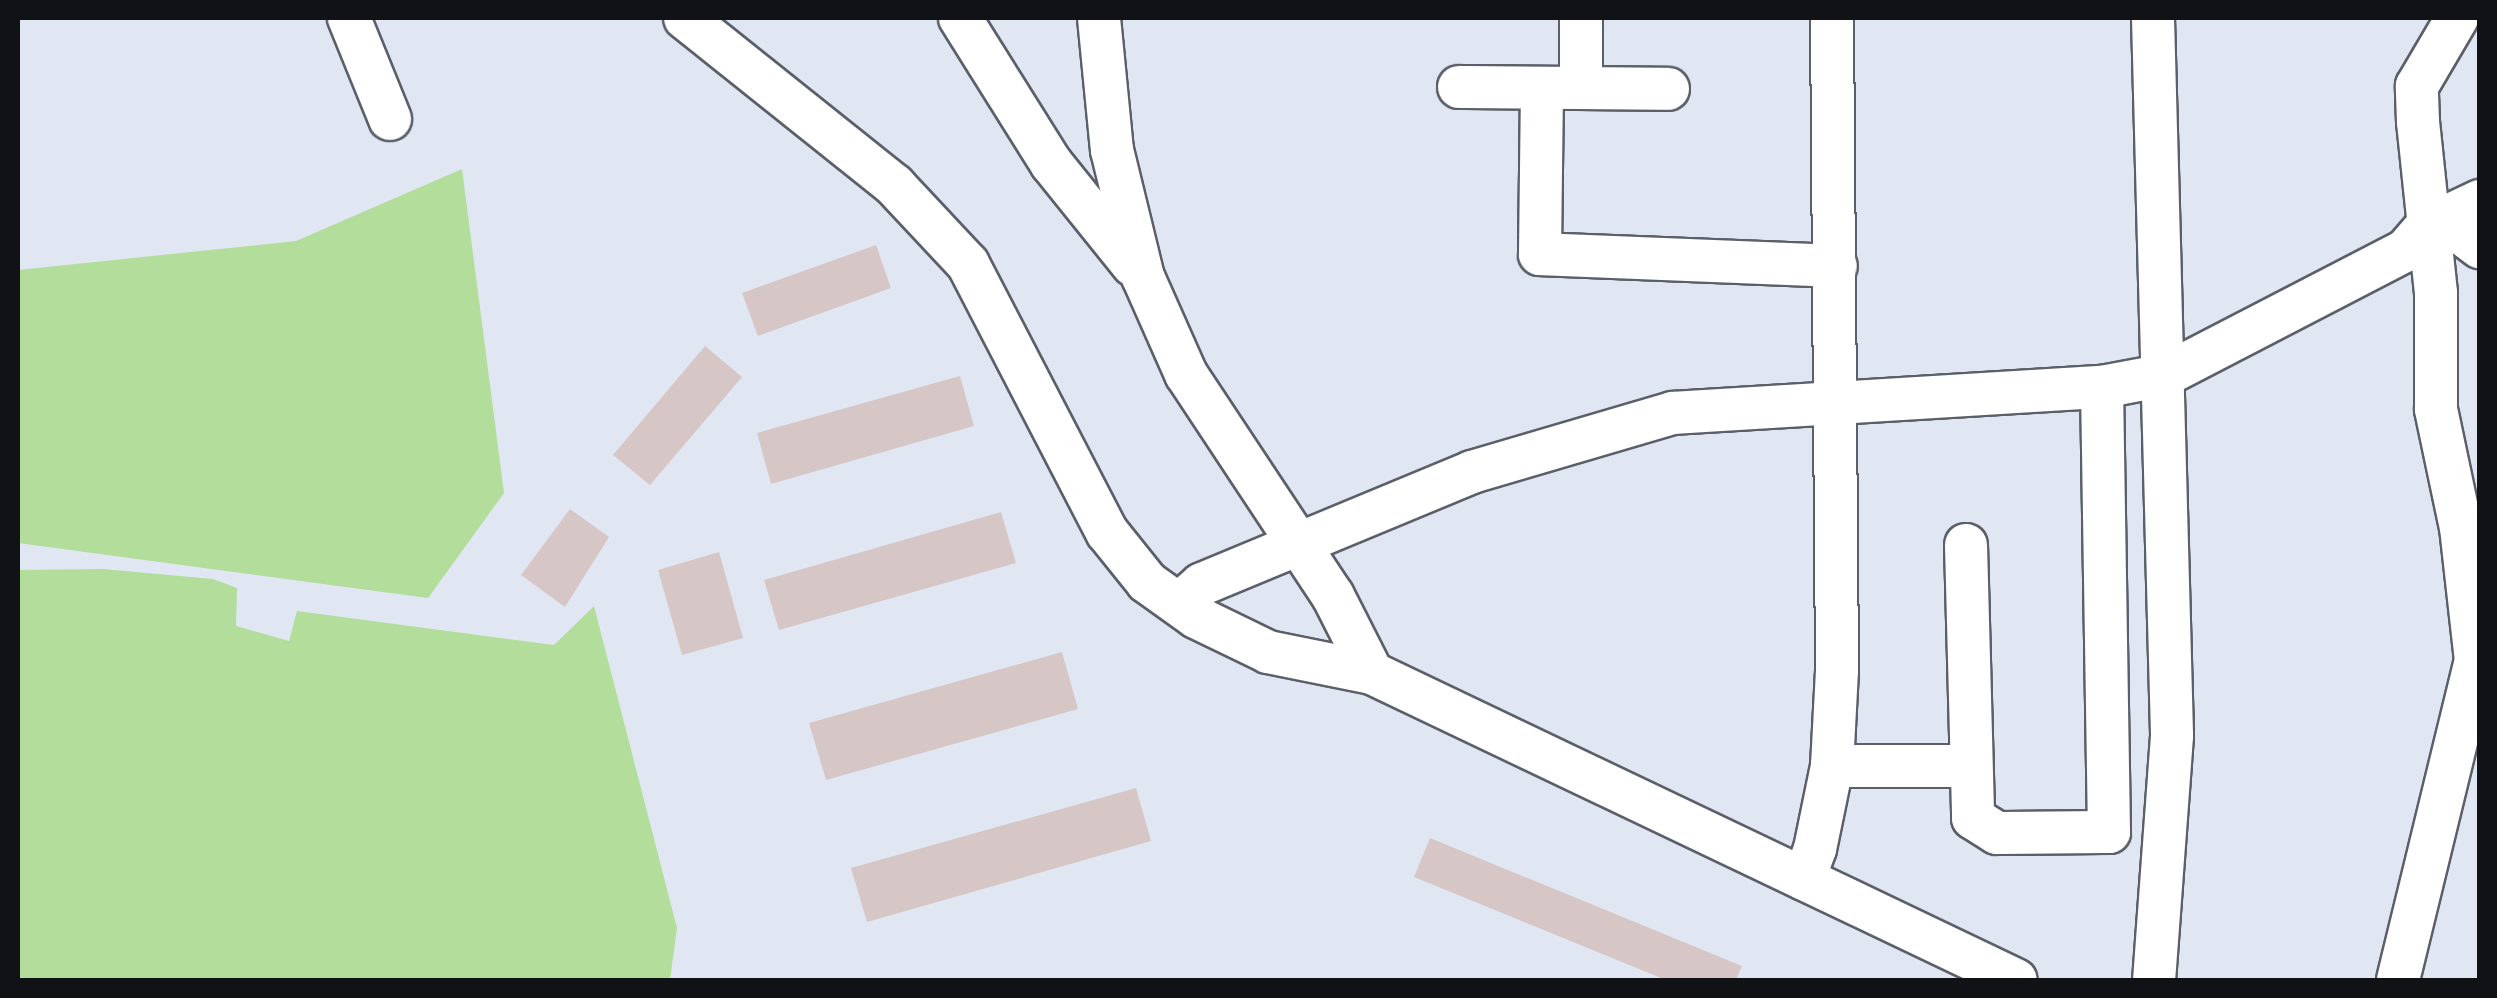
<!DOCTYPE html>
<style>
body{margin:0}
#map{position:relative;width:2497px;height:998px;overflow:hidden;background:#e1e7f2;font-family:Rubik,sans-serif}
div>[style]{position:absolute}
[style*='--x']{left:calc(var(--x)*1px);top:calc(var(--y)*1px);width:calc(var(--w)*1px);rotate:calc(var(--a)*1deg)}
.green>*{inset:0;background:#b3dd9a}
.building>*{inset:0;background:#d6c7c6}
.roads{filter:drop-shadow(2px 0 #5a5f69) drop-shadow(-2px 0 #5a5f69) drop-shadow(0 2px #5a5f69) drop-shadow(0 -2px #5a5f69)}
.minor>*{height:42px;margin:-21px;padding:0 21px;transform-origin:21px;border-radius:21px;background:#fff}
span{translate:-50% -50%;white-space:nowrap;text-align:center;line-height:1.15;-webkit-text-stroke:8px #fff;paint-order:stroke}
.frame{position:absolute;inset:0;border:20px solid #101216;pointer-events:none}
</style>
<div id="map">
<div class="green">
<div style="clip-path:polygon(462px 169px,504px 493px,428px 598px,18px 543px,18px 270px,296px 241px)"></div>
<div style="clip-path:polygon(103px 569px,213px 579px,237px 588px,236px 626px,289px 641px,297px 611px,554px 645px,594px 606px,677px 928px,670px 980px,18px 980px,18px 570px)"></div>
</div>
<div class="building">
<div style="clip-path:polygon(876px 245px,891px 288px,758px 336px,742px 293px)"></div>
<div style="clip-path:polygon(705px 346px,742px 377px,650px 485px,613px 455px)"></div>
<div style="clip-path:polygon(960px 376px,974px 426px,771px 484px,757px 433px)"></div>
<div style="clip-path:polygon(570px 509px,609px 537px,565px 607px,521px 575px)"></div>
<div style="clip-path:polygon(1001px 512px,1016px 563px,779px 630px,764px 580px)"></div>
<div style="clip-path:polygon(719px 552px,743px 638px,682px 655px,658px 570px)"></div>
<div style="clip-path:polygon(1062px 652px,1078px 709px,826px 780px,809px 723px)"></div>
<div style="clip-path:polygon(1136px 788px,1151px 841px,867px 922px,851px 868px)"></div>
<div style="clip-path:polygon(1430px 838px,1742px 966px,1736px 980px,1666px 980px,1414px 877px)"></div>
</div>
<div class="roads">
<div class="minor">
<div style="--x:349;--y:18;--w:109;--a:67.9"></div>
<div style="--x:685;--y:18;--w:268;--a:38.6"></div>
<div style="--x:894;--y:185;--w:108;--a:46.9"></div>
<div style="--x:968;--y:264;--w:302;--a:62.6"></div>
<div style="--x:1107;--y:532;--w:64;--a:51.3"></div>
<div style="--x:1147;--y:582;--w:60;--a:35.5"></div>
<div style="--x:1196;--y:617;--w:80;--a:25.9"></div>
<div style="--x:1268;--y:652;--w:106;--a:11.4"></div>
<div style="--x:1372;--y:673;--w:713;--a:25.49"></div>
<div style="--x:960;--y:18;--w:171;--a:57.9"></div>
<div style="--x:1051;--y:163;--w:131;--a:51.2"></div>
<div style="--x:1099;--y:18;--w:133;--a:84.4"></div>
<div style="--x:1112;--y:150;--w:131;--a:76.3"></div>
<div style="--x:1143;--y:277;--w:106;--a:66.1"></div>
<div style="--x:1186;--y:374;--w:266;--a:56.5"></div>
<div style="--x:1333;--y:596;--w:86;--a:63.1"></div>
<div style="--x:1581;--y:18;--w:70;--a:90"></div>
<div style="--x:2153;--y:18;--w:718;--a:88.48"></div>
<div style="--x:2172;--y:736;--w:245;--a:94.2"></div>
<div style="--x:1459;--y:87;--w:209;--a:0.5"></div>
<div style="--x:1542;--y:88;--w:166;--a:90.7"></div>
<div style="--x:1540;--y:254;--w:296;--a:2.3"></div>
<div style="--x:2427;--y:226;--w:22;--a:-5"></div>
<div style="--x:2449;--y:224;--w:39;--a:37"></div>
<div style="--x:1966;--y:545;--w:273;--a:88.5"></div>
<div style="--x:1973;--y:818;--w:28;--a:32"></div>
<div style="--x:1997;--y:833;--w:112;--a:-0.5"></div>
<div style="--x:2109;--y:832;--w:445;--a:-90.9"></div>
<div style="--x:1179;--y:604;--w:30;--a:-41"></div>
<div style="--x:1202;--y:584;--w:292;--a:-22.5"></div>
<div style="--x:1472;--y:472;--w:209;--a:-16.4"></div>
<div style="--x:1672;--y:413;--w:431;--a:-3.5"></div>
<div style="--x:2102;--y:387;--w:64;--a:-10.8"></div>
<div style="--x:2165;--y:375;--w:271;--a:-27.4"></div>
<div style="--x:2406;--y:250;--w:32;--a:-49"></div>
<div style="--x:2427;--y:226;--w:59;--a:-25.3"></div>
<div style="--x:1832;--y:766;--w:139;--a:0"></div>
<div style="--x:1804;--y:879;--w:32;--a:-70"></div>
<div style="--x:1815;--y:849;--w:85;--a:-78.4"></div>
<div style="--x:1832;--y:766;--w:97;--a:-87"></div>
<div style="--x:1837;--y:669;--w:651;--a:-90.44"></div>
<div style="--x:2398;--y:980;--w:328;--a:-76.3"></div>
<div style="--x:2476;--y:661;--w:134;--a:-96.4"></div>
<div style="--x:2461;--y:528;--w:122;--a:-101.9"></div>
<div style="--x:2436;--y:409;--w:116;--a:-90"></div>
<div style="--x:2436;--y:293;--w:172;--a:-96"></div>
<div style="--x:2418;--y:122;--w:36;--a:-92"></div>
<div style="--x:2417;--y:86;--w:79;--a:-59.5"></div>
</div>
</div>
<div class="frame"></div>
</div>
